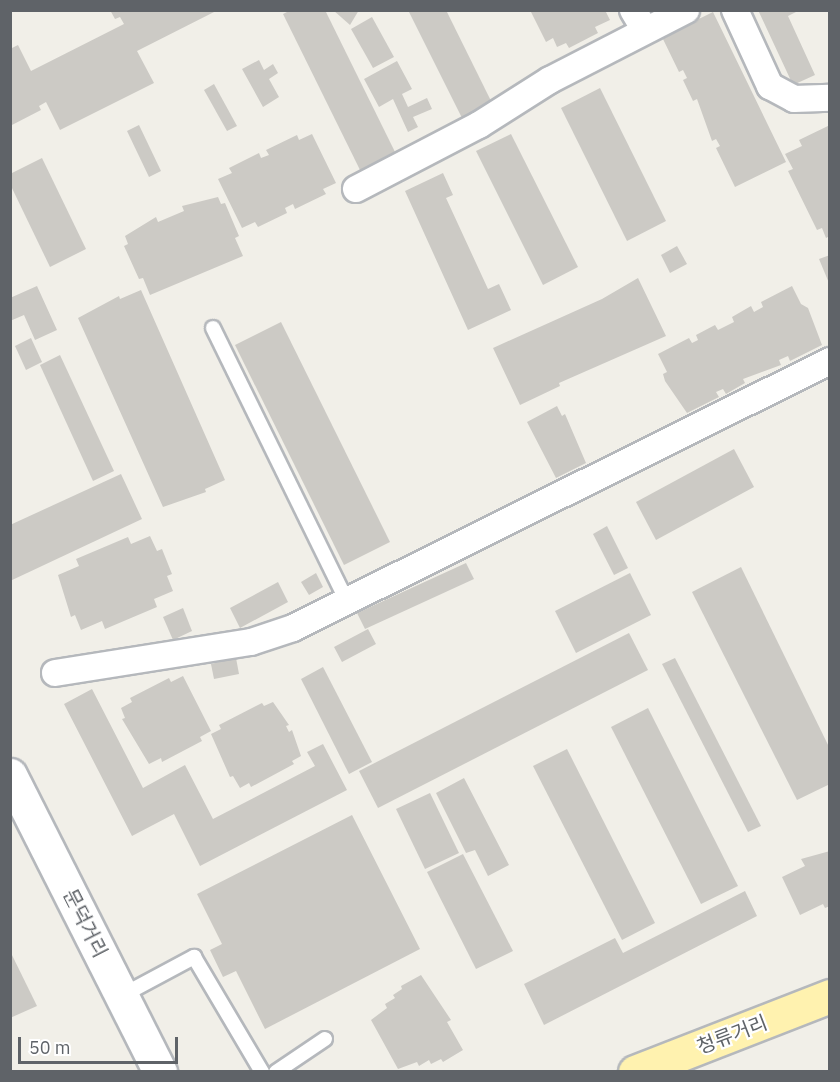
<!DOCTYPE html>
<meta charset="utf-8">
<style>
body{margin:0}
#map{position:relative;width:840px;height:1082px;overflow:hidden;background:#f1efe8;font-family:"IBM Plex Sans","Noto Sans KR",sans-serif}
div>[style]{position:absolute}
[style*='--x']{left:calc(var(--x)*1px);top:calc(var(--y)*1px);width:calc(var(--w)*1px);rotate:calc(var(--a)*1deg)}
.building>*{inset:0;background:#cccac5}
.roads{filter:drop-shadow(2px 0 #b5b8bc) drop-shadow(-2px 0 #b5b8bc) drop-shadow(0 2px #b5b8bc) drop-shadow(0 -2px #b5b8bc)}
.service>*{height:14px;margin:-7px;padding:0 7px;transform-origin:7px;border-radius:7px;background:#fff}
.minor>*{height:26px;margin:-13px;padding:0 13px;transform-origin:13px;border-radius:13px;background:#fff}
.secondary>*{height:33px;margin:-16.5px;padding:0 16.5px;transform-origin:16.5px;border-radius:16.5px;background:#fff}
.primary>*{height:33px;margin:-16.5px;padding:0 16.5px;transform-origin:16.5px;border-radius:16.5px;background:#fff2af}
span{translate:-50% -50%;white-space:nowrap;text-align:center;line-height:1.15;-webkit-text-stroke:4.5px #fff;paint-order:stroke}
.street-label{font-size:20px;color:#5f6368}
.frame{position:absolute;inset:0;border:12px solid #5f6368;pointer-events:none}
.scale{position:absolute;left:18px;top:1037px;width:160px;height:27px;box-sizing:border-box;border:3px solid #5f6368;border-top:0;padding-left:8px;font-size:18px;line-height:21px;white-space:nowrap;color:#5f6368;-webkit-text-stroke:4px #fff;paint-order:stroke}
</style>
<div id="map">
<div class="building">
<div style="clip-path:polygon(110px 10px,218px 10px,137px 51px,154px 83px,60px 130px,46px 102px,39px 106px,41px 110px,10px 126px,10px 49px,18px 45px,31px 71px,124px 24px,120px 17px,115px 19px)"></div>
<div style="clip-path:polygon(291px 10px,325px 10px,396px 154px,361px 172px,283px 14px)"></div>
<div style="clip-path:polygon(333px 10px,359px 10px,350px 25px)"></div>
<div style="clip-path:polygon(408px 10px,446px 10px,493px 105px,463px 120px)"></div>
<div style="clip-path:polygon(530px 10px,605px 10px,610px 20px,595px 27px,598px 33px,569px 48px,566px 43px,557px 47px,553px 38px,546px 42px)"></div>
<div style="clip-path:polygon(758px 10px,800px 10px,788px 16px,815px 75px,793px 85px)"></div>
<div style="clip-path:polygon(713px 12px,786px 162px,735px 187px,716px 148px,720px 146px,716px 139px,712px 141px,697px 99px,693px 101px,683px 80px,687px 78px,683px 70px,679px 72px,662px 37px)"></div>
<div style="clip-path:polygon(372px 17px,394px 57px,373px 68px,351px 29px)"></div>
<div style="clip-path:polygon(259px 60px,264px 70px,273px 64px,278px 73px,269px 79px,279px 97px,263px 107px,242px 69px)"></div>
<div style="clip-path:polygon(397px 61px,412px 89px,402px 94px,408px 107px,427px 98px,432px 109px,413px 117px,418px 127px,408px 132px,393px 99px,379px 107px,364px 79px)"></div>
<div style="clip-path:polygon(214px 84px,237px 126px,227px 131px,204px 90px)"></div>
<div style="clip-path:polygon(600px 88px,666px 221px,627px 241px,561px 108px)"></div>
<div style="clip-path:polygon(139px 125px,161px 171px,149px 177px,127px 131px)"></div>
<div style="clip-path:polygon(830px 125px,830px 236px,826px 238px,822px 228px,817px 230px,788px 171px,793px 169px,785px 154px,802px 146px,799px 140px)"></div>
<div style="clip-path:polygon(312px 134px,336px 183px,323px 189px,326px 194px,295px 209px,293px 204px,285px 208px,287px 213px,258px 227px,255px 222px,242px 228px,218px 179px,232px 173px,229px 168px,259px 153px,261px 158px,269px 155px,266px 150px,297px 135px,299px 140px)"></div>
<div style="clip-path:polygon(511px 134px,578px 267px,543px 285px,476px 151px)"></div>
<div style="clip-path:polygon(42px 158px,86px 249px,50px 267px,10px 184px,10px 174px)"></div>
<div style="clip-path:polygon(443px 173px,453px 195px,446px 198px,488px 289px,499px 284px,511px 310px,468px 330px,405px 191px)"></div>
<div style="clip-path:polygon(218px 197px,221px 204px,225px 203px,239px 236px,235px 238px,243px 256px,150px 295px,143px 278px,139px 279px,124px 246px,128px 244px,125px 236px,156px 217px,158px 222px,184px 211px,182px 206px)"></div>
<div style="clip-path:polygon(677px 246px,687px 264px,670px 273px,661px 255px)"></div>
<div style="clip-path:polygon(830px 255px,830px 283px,829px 283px,819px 259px)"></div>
<div style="clip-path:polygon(638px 278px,666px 336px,559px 383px,560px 386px,520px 405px,493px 348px,602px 299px)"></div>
<div style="clip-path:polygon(37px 286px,57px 330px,35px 340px,24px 315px,10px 321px,10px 298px)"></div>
<div style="clip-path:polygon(792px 286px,801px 304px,808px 308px,822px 345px,790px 361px,788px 356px,779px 360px,781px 365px,743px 379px,745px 383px,726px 394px,723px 389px,716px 392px,719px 397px,687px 413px,665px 381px,663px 374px,667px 372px,658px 354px,689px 338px,692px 343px,698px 340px,696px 335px,715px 325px,718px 330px,734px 322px,732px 317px,751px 306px,754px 312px,763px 307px,761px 302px)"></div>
<div style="clip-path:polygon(141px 290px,225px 480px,205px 489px,206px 492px,163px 507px,78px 318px,119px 296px,120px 299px)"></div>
<div style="clip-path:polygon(281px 322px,390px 542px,344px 565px,235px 345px)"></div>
<div style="clip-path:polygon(31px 338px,42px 362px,26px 370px,15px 346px)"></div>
<div style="clip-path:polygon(60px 355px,114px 471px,93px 481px,40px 365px)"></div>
<div style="clip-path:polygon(557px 406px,562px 416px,565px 414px,586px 463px,556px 478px,527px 422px)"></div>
<div style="clip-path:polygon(734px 449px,754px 487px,656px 540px,636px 502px)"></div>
<div style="clip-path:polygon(121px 474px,142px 519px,10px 581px,10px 525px)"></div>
<div style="clip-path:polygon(607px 526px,628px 568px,614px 575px,593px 534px)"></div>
<div style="clip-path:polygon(150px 536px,157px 551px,162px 549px,172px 574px,167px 576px,173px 591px,154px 599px,157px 607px,105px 629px,102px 621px,81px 630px,75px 615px,71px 617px,58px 575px,79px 566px,76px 559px,128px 537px,131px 544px)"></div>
<div style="clip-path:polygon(466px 563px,474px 579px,365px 629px,357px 613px)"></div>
<div style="clip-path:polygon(741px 567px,830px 749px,830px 784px,797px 800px,692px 592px)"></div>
<div style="clip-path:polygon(316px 573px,323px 587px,309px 595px,301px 582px)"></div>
<div style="clip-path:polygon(630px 573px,651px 615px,576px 653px,555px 611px)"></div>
<div style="clip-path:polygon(278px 582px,288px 602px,240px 628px,230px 608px)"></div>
<div style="clip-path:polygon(183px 608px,192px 631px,173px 640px,163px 617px)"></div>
<div style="clip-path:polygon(368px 629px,376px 644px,342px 662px,334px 647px)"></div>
<div style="clip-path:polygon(629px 633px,648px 670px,378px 808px,359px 771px)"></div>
<div style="clip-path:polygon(236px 658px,239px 674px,214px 679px,211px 664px)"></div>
<div style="clip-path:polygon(675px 658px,761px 826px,748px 832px,662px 664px)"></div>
<div style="clip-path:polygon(323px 667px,372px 762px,349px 774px,301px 679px)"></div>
<div style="clip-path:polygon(183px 676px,211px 731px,200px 737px,202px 741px,162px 762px,161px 758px,149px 764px,122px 719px,125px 718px,121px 708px,132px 702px,130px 698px,169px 678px,171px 682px)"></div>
<div style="clip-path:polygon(92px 689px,143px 788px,185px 765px,213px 819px,315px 766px,307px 752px,323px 744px,347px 790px,200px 866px,174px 814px,132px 836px,64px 704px)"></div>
<div style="clip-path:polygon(273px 702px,289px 725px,286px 726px,289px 732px,292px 730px,301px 756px,292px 761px,294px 764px,251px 787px,249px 783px,240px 788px,233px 776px,230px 777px,211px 734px,221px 729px,219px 725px,262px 703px,264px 706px)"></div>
<div style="clip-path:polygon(648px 708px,738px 886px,701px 904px,611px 727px)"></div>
<div style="clip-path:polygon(567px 749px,655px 923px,622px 940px,533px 766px)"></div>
<div style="clip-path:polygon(464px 778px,509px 865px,488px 876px,475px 850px,466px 853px,436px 793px)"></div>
<div style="clip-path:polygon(430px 793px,459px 853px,425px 869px,396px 809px)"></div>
<div style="clip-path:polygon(352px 815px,420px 949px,265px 1029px,236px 971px,223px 977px,210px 950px,222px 944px,197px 894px)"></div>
<div style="clip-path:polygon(830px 851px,830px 906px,825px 908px,823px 904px,800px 915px,782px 877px,805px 866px,801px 859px)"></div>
<div style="clip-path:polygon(463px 854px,513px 951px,476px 969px,427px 872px)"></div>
<div style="clip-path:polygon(745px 891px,757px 916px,544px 1025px,524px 984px,615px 938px,623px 953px)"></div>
<div style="clip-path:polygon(10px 951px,37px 1006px,10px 1018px)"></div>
<div style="clip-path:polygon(421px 975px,451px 1020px,447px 1022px,463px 1050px,443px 1062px,441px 1059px,431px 1064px,429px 1060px,419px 1066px,417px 1062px,398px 1069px,371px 1020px,387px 1008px,385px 1004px,395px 998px,393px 995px,402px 989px,401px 986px)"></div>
</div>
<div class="roads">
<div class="service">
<div style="--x:213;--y:328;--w:304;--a:63.9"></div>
<div style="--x:123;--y:995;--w:81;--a:-28.2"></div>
<div style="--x:194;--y:957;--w:134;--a:59.4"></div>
<div style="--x:276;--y:1072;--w:59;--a:-34"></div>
</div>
<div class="minor">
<div style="--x:633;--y:10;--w:23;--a:59"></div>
<div style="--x:735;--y:10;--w:84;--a:65.3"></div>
<div style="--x:770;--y:86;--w:27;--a:28"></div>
<div style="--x:794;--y:99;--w:36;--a:-2"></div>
<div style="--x:356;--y:189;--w:139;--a:-27.5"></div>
<div style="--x:479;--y:125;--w:84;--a:-32.4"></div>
<div style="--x:550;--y:80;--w:153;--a:-27.2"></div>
<div style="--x:55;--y:673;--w:198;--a:-9"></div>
<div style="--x:251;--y:642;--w:44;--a:-18.4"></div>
<div style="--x:293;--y:628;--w:600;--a:-26.44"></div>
</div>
<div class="secondary">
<div style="--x:10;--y:775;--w:333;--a:63.2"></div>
</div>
<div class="primary">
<div style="--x:635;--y:1072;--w:209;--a:-21.3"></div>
</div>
</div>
<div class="street-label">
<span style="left:86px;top:923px;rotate:63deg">문덕거리</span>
<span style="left:732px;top:1034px;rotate:-21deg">청류거리</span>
</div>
<div class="frame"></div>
<div class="scale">50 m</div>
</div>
